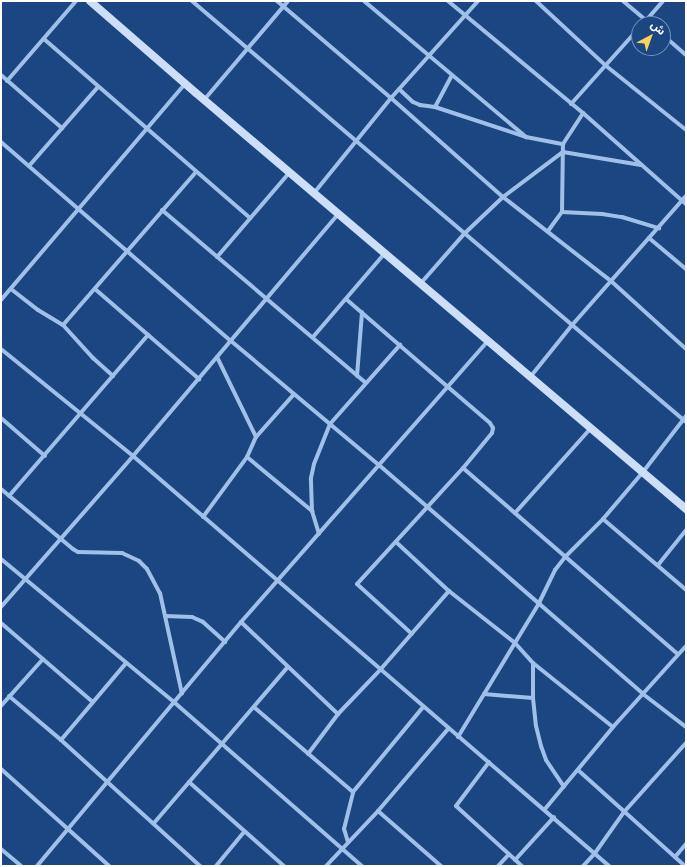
<!DOCTYPE html>
<meta charset="utf-8">
<style>
body{margin:0}
#map{position:relative;width:687px;height:867px;overflow:hidden;background:#1b4682;font-family:"Noto Sans","Noto Sans Arabic",sans-serif}
div>[style]{position:absolute}
[style*='--x']{left:calc(var(--x)*1px);top:calc(var(--y)*1px);width:calc(var(--w)*1px);rotate:calc(var(--a)*1deg)}
.street>*{height:4px;margin:-2px;padding:0 2px;transform-origin:2px;border-radius:2px;background:#a0c0ea}
.secondary>*{height:8px;margin:-4px;padding:0 4px;transform-origin:4px;border-radius:4px;background:#ccdef8}
span{translate:-50% -50%;white-space:nowrap;text-align:center;line-height:1.15;-webkit-text-stroke:3px #1b4682;paint-order:stroke}
.frame{position:absolute;inset:0;border:2px solid #fff;pointer-events:none}
.north{position:absolute;left:631px;top:16px;width:40px;height:40px;box-sizing:border-box;background:#1b4682;border:1px solid #7690b4;border-radius:50%;rotate:41deg;font-size:11px;font-weight:700;line-height:16px;text-align:center;color:#fff}
.north::after{content:'';display:block;margin:auto;width:14px;height:18px;background:#fbd15d;clip-path:polygon(50% 0,100% 100%,50% 72%,0 100%)}
</style>
<div id="map">
<div class="street">
<div style="--x:192;--y:1;--w:649;--a:40.44"></div>
<div style="--x:277;--y:1;--w:150;--a:40.4"></div>
<div style="--x:391;--y:98;--w:149;--a:41.5"></div>
<div style="--x:503;--y:197;--w:137;--a:37.9"></div>
<div style="--x:611;--y:281;--w:101;--a:42.2"></div>
<div style="--x:364;--y:1;--w:212;--a:40"></div>
<div style="--x:448;--y:1;--w:175;--a:39.7"></div>
<div style="--x:583;--y:113;--w:137;--a:41.5"></div>
<div style="--x:536;--y:1;--w:94;--a:42.8"></div>
<div style="--x:605;--y:65;--w:104;--a:38.7"></div>
<div style="--x:623;--y:1;--w:35;--a:40"></div>
<div style="--x:643;--y:24;--w:30;--a:-49"></div>
<div style="--x:663;--y:35;--w:30;--a:41"></div>
<div style="--x:44;--y:39;--w:273;--a:41"></div>
<div style="--x:1;--y:75;--w:81;--a:41"></div>
<div style="--x:7;--y:81;--w:106;--a:-49.2"></div>
<div style="--x:399;--y:89;--w:19;--a:43"></div>
<div style="--x:413;--y:102;--w:8;--a:23"></div>
<div style="--x:420;--y:105;--w:15;--a:8"></div>
<div style="--x:435;--y:107;--w:96;--a:18.2"></div>
<div style="--x:526;--y:137;--w:38;--a:11"></div>
<div style="--x:204;--y:100;--w:130;--a:-49.7"></div>
<div style="--x:571;--y:104;--w:102;--a:-48.2"></div>
<div style="--x:435;--y:107;--w:36;--a:-62"></div>
<div style="--x:1;--y:142;--w:304;--a:40.9"></div>
<div style="--x:231;--y:341;--w:193;--a:40"></div>
<div style="--x:379;--y:465;--w:349;--a:40.9"></div>
<div style="--x:643;--y:694;--w:54;--a:37.5"></div>
<div style="--x:29;--y:166;--w:105;--a:-48.9"></div>
<div style="--x:314;--y:193;--w:122;--a:-51"></div>
<div style="--x:391;--y:98;--w:130;--a:-48.1"></div>
<div style="--x:162;--y:210;--w:267;--a:40.3"></div>
<div style="--x:562;--y:212;--w:40;--a:2.9"></div>
<div style="--x:602;--y:214;--w:20;--a:9"></div>
<div style="--x:622;--y:217;--w:39;--a:17"></div>
<div style="--x:548;--y:231;--w:24;--a:-54"></div>
<div style="--x:562;--y:212;--w:68;--a:-89.2"></div>
<div style="--x:563;--y:144;--w:37;--a:-57"></div>
<div style="--x:649;--y:238;--w:48;--a:40"></div>
<div style="--x:217;--y:257;--w:111;--a:-49.4"></div>
<div style="--x:421;--y:283;--w:67;--a:-48.7"></div>
<div style="--x:465;--y:233;--w:52;--a:-43.5"></div>
<div style="--x:503;--y:197;--w:75;--a:-36.9"></div>
<div style="--x:563;--y:152;--w:79;--a:9.5"></div>
<div style="--x:11;--y:289;--w:34;--a:38"></div>
<div style="--x:38;--y:310;--w:29;--a:31"></div>
<div style="--x:63;--y:325;--w:45;--a:47.7"></div>
<div style="--x:93;--y:358;--w:27;--a:42"></div>
<div style="--x:95;--y:289;--w:138;--a:40.9"></div>
<div style="--x:346;--y:299;--w:135;--a:40.8"></div>
<div style="--x:448;--y:387;--w:55;--a:40.6"></div>
<div style="--x:490;--y:423;--w:6;--a:59"></div>
<div style="--x:493;--y:428;--w:5;--a:101"></div>
<div style="--x:492;--y:433;--w:45;--a:129.6"></div>
<div style="--x:463;--y:468;--w:157;--a:132.4"></div>
<div style="--x:357;--y:584;--w:74;--a:42.3"></div>
<div style="--x:1;--y:300;--w:284;--a:-49.6"></div>
<div style="--x:63;--y:325;--w:203;--a:-49"></div>
<div style="--x:313;--y:337;--w:111;--a:-49.4"></div>
<div style="--x:1;--y:349;--w:170;--a:39"></div>
<div style="--x:133;--y:456;--w:628;--a:40.74"></div>
<div style="--x:217;--y:357;--w:89;--a:64"></div>
<div style="--x:357;--y:376;--w:64;--a:-85.5"></div>
<div style="--x:531;--y:376;--w:67;--a:-51.1"></div>
<div style="--x:573;--y:324;--w:171;--a:-48.6"></div>
<div style="--x:1;--y:418;--w:58;--a:40.8"></div>
<div style="--x:247;--y:457;--w:85;--a:39.7"></div>
<div style="--x:312;--y:511;--w:24;--a:73"></div>
<div style="--x:463;--y:468;--w:284;--a:40.9"></div>
<div style="--x:1;--y:489;--w:94;--a:39.8"></div>
<div style="--x:73;--y:549;--w:6;--a:31"></div>
<div style="--x:78;--y:552;--w:44;--a:1.3"></div>
<div style="--x:122;--y:553;--w:19;--a:25"></div>
<div style="--x:139;--y:561;--w:11;--a:45"></div>
<div style="--x:147;--y:569;--w:27;--a:62"></div>
<div style="--x:160;--y:593;--w:103;--a:77.7"></div>
<div style="--x:9;--y:496;--w:213;--a:-49.2"></div>
<div style="--x:312;--y:511;--w:33;--a:-92"></div>
<div style="--x:311;--y:478;--w:14;--a:-78"></div>
<div style="--x:314;--y:464;--w:43;--a:-68.2"></div>
<div style="--x:330;--y:424;--w:106;--a:-48.5"></div>
<div style="--x:515;--y:513;--w:114;--a:-48.2"></div>
<div style="--x:203;--y:517;--w:74;--a:-53.7"></div>
<div style="--x:247;--y:457;--w:22;--a:-66"></div>
<div style="--x:256;--y:437;--w:57;--a:-48.5"></div>
<div style="--x:603;--y:519;--w:109;--a:40.5"></div>
<div style="--x:396;--y:542;--w:72;--a:42.8"></div>
<div style="--x:449;--y:591;--w:84;--a:38.2"></div>
<div style="--x:515;--y:643;--w:27;--a:48"></div>
<div style="--x:533;--y:663;--w:102;--a:38.7"></div>
<div style="--x:1;--y:559;--w:226;--a:39.6"></div>
<div style="--x:175;--y:703;--w:248;--a:41.1"></div>
<div style="--x:658;--y:565;--w:45;--a:-51.3"></div>
<div style="--x:1;--y:607;--w:201;--a:-48.8"></div>
<div style="--x:133;--y:456;--w:317;--a:-49.7"></div>
<div style="--x:165;--y:616;--w:27;--a:2"></div>
<div style="--x:192;--y:617;--w:12;--a:24"></div>
<div style="--x:203;--y:622;--w:30;--a:42"></div>
<div style="--x:241;--y:622;--w:134;--a:43.5"></div>
<div style="--x:1;--y:623;--w:121;--a:40.7"></div>
<div style="--x:533;--y:663;--w:35;--a:90"></div>
<div style="--x:533;--y:698;--w:28;--a:84"></div>
<div style="--x:536;--y:726;--w:21;--a:76"></div>
<div style="--x:541;--y:746;--w:15;--a:70"></div>
<div style="--x:546;--y:760;--w:32;--a:56"></div>
<div style="--x:484;--y:694;--w:49;--a:4.7"></div>
<div style="--x:9;--y:696;--w:68;--a:40.2"></div>
<div style="--x:61;--y:740;--w:188;--a:42.2"></div>
<div style="--x:1;--y:706;--w:63;--a:-48.2"></div>
<div style="--x:255;--y:708;--w:129;--a:40.6"></div>
<div style="--x:458;--y:737;--w:157;--a:-58.8"></div>
<div style="--x:539;--y:603;--w:37;--a:-64"></div>
<div style="--x:555;--y:570;--w:16;--a:-52"></div>
<div style="--x:565;--y:557;--w:54;--a:-45"></div>
<div style="--x:603;--y:519;--w:62;--a:-49.6"></div>
<div style="--x:643;--y:472;--w:71;--a:-52.5"></div>
<div style="--x:61;--y:740;--w:101;--a:-49.8"></div>
<div style="--x:308;--y:754;--w:50;--a:-53.1"></div>
<div style="--x:338;--y:714;--w:61;--a:-46.3"></div>
<div style="--x:380;--y:670;--w:105;--a:-48.9"></div>
<div style="--x:489;--y:762;--w:55;--a:126.9"></div>
<div style="--x:456;--y:806;--w:89;--a:42.3"></div>
<div style="--x:1;--y:769;--w:145;--a:41.9"></div>
<div style="--x:578;--y:770;--w:144;--a:41.9"></div>
<div style="--x:189;--y:782;--w:127;--a:41.5"></div>
<div style="--x:545;--y:809;--w:107;--a:-50.3"></div>
<div style="--x:613;--y:727;--w:109;--a:-48"></div>
<div style="--x:378;--y:811;--w:84;--a:41.1"></div>
<div style="--x:154;--y:823;--w:204;--a:-49.4"></div>
<div style="--x:348;--y:842;--w:14;--a:-107"></div>
<div style="--x:344;--y:829;--w:38;--a:-76"></div>
<div style="--x:353;--y:792;--w:110;--a:-50.5"></div>
<div style="--x:1;--y:849;--w:26;--a:40"></div>
<div style="--x:675;--y:857;--w:17;--a:-50"></div>
<div style="--x:515;--y:860;--w:58;--a:-47.8"></div>
<div style="--x:37;--y:866;--w:318;--a:-50.1"></div>
<div style="--x:241;--y:622;--w:374;--a:-48.7"></div>
<div style="--x:216;--y:866;--w:44;--a:-50.5"></div>
<div style="--x:326;--y:866;--w:76;--a:-46.6"></div>
<div style="--x:378;--y:811;--w:108;--a:-49.5"></div>
<div style="--x:498;--y:866;--w:16;--a:-47"></div>
<div style="--x:583;--y:866;--w:18;--a:-47"></div>
<div style="--x:595;--y:853;--w:50;--a:-54.7"></div>
<div style="--x:624;--y:812;--w:93;--a:-48.1"></div>
</div>
<div class="secondary">
<div style="--x:90;--y:1;--w:140;--a:41"></div>
<div style="--x:196;--y:93;--w:643;--a:40.33"></div>
</div>
<div class="frame"></div>
<div class="north">ش</div>
</div>
